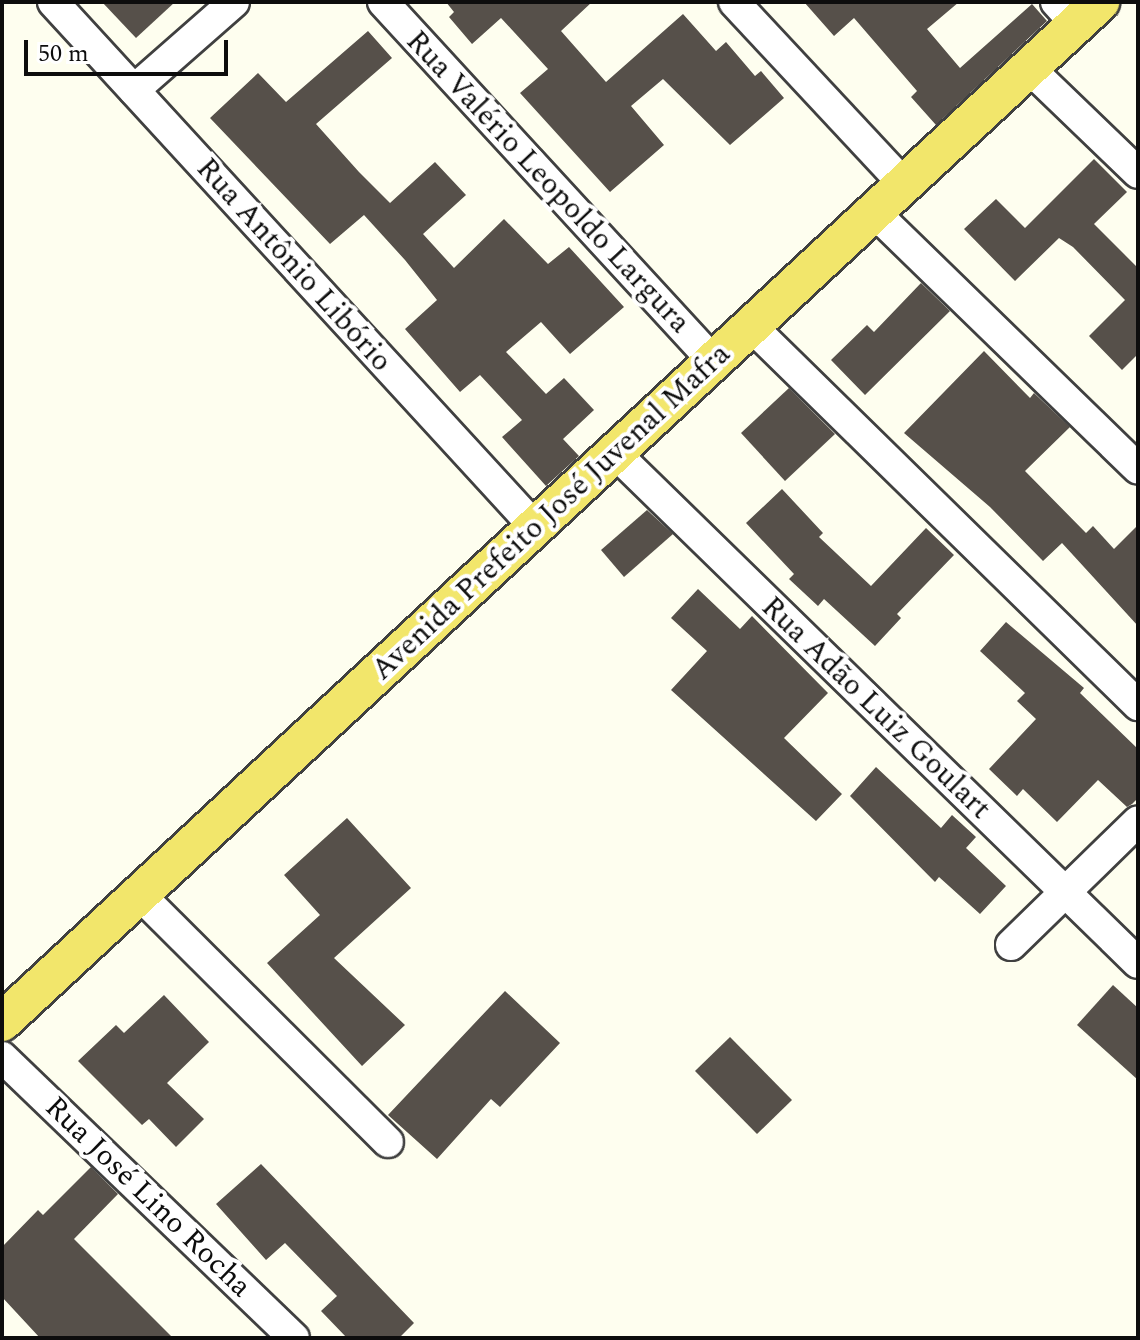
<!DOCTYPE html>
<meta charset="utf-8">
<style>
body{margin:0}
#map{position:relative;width:1140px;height:1340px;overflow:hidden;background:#fefeef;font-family:Spectral,serif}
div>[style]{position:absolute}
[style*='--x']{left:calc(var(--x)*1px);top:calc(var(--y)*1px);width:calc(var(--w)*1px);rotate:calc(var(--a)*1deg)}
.building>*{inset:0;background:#56504a}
.roads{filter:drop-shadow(2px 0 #404040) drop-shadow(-2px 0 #404040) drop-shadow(0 2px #404040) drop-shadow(0 -2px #404040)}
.minor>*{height:30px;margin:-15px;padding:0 15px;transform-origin:15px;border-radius:15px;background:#fff}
.major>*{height:38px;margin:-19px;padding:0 19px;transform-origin:19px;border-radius:19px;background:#f2e66b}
span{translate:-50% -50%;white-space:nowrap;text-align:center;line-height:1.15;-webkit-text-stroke:8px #fff;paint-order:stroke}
.street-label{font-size:30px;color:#0d0d0d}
.frame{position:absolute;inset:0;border:4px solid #0d0d0d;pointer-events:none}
.scale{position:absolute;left:24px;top:40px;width:204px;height:36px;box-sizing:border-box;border:4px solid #0d0d0d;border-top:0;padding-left:10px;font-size:24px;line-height:28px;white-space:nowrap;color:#0d0d0d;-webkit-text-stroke:6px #fff;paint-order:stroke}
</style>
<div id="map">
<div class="building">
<div style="clip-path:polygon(102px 2px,175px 2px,136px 38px)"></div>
<div style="clip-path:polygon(446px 2px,592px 2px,561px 31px,606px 82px,683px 14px,716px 51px,726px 42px,755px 76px,761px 71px,784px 98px,730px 145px,663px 79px,631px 106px,664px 145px,610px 192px,520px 93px,548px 69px,501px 18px,472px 44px,449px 17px,454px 12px)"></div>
<div style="clip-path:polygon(804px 2px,959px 2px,927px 29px,960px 68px,1032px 4px,1047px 21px,936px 125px,911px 97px,917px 91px,854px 18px,834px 36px)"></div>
<div style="clip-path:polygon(368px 31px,392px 58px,316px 124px,359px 172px,390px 203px,435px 162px,466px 195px,423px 234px,454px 268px,504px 219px,548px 264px,569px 247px,624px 307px,570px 354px,541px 322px,506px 352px,546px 394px,564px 378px,594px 410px,563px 439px,579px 456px,546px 486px,502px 437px,522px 420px,480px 375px,460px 392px,405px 329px,437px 300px,405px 260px,364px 215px,330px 244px,210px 118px,258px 73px,286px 102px)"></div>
<div style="clip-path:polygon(1094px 159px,1127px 192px,1094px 224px,1138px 268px,1138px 354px,1122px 370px,1089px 336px,1125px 300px,1073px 247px,1059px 238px,1015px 281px,964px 229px,996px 199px,1025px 228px)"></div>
<div style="clip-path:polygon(921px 283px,950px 311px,865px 395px,831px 360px,867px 325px,874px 332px)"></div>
<div style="clip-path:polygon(984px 351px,1030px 398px,1034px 393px,1070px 427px,1025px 471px,1086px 533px,1093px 526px,1114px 549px,1138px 525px,1138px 626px,1062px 543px,1043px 561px,990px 507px,904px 433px)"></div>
<div style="clip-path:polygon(789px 388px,835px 434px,785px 481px,741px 433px)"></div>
<div style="clip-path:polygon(782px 489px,823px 533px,819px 537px,871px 586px,926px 528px,954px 555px,897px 614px,901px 618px,875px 646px,824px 599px,818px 606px,789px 579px,794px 574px,746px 523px)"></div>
<div style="clip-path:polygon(647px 510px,673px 534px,624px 577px,601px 550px)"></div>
<div style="clip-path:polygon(698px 589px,740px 629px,752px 616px,828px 693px,784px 738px,842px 794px,816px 821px,671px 690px,707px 651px,671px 618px)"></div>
<div style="clip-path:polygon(1006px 622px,1084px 688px,1080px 693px,1138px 749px,1138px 798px,1132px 804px,1127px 807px,1098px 780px,1057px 822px,1023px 789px,1017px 796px,989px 769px,1036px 719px,1017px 701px,1025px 693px,980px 651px)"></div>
<div style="clip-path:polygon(876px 767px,941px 828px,952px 815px,976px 837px,966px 848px,1006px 886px,980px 914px,939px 877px,935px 882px,850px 796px)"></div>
<div style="clip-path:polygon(347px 818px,411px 888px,334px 958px,405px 1025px,362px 1066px,267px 963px,320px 915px,284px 875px)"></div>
<div style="clip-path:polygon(1113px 985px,1138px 1008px,1138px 1080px,1077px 1025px)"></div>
<div style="clip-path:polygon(505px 991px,560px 1043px,500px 1107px,491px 1099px,437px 1159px,388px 1115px)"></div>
<div style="clip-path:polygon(164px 995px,209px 1042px,167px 1083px,204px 1119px,176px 1147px,149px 1119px,142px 1125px,78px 1061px,116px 1025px,124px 1033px)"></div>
<div style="clip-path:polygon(730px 1037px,792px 1100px,757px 1134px,695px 1071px)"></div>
<div style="clip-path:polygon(261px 1164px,414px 1323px,399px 1338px,347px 1338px,321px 1311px,337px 1296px,285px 1243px,266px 1260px,216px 1204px)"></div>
<div style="clip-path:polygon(91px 1167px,118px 1194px,74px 1239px,173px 1338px,40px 1338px,2px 1297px,2px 1247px,38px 1210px,43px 1215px)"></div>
</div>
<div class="roads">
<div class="minor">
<div style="--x:53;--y:2;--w:713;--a:47.45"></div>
<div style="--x:383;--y:2;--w:488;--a:47.4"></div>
<div style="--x:734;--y:2;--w:249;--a:47"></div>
<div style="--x:1056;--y:2;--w:30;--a:48"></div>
<div style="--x:1029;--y:68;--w:151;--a:43.9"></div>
<div style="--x:134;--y:90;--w:133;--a:-41.3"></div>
<div style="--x:874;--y:212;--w:368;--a:44.2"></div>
<div style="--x:751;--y:326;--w:542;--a:44.4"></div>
<div style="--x:615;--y:453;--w:730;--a:44.28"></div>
<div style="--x:140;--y:895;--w:350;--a:44.9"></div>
<div style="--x:1011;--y:945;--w:177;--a:-44.3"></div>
<div style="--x:2;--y:1057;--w:405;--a:43.9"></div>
</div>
<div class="major">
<div style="--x:2;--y:1022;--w:1499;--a:-42.89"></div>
</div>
</div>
<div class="street-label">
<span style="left:548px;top:182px;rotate:47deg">Rua Valério Leopoldo Largura</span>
<span style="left:294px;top:265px;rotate:48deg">Rua Antônio Libório</span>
<span style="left:551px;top:512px;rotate:-43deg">Avenida Prefeito José Juvenal Mafra</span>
<span style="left:876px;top:708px;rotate:44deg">Rua Adão Luiz Goulart</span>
<span style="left:148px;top:1197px;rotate:44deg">Rua José Lino Rocha</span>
</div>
<div class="frame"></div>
<div class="scale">50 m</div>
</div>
